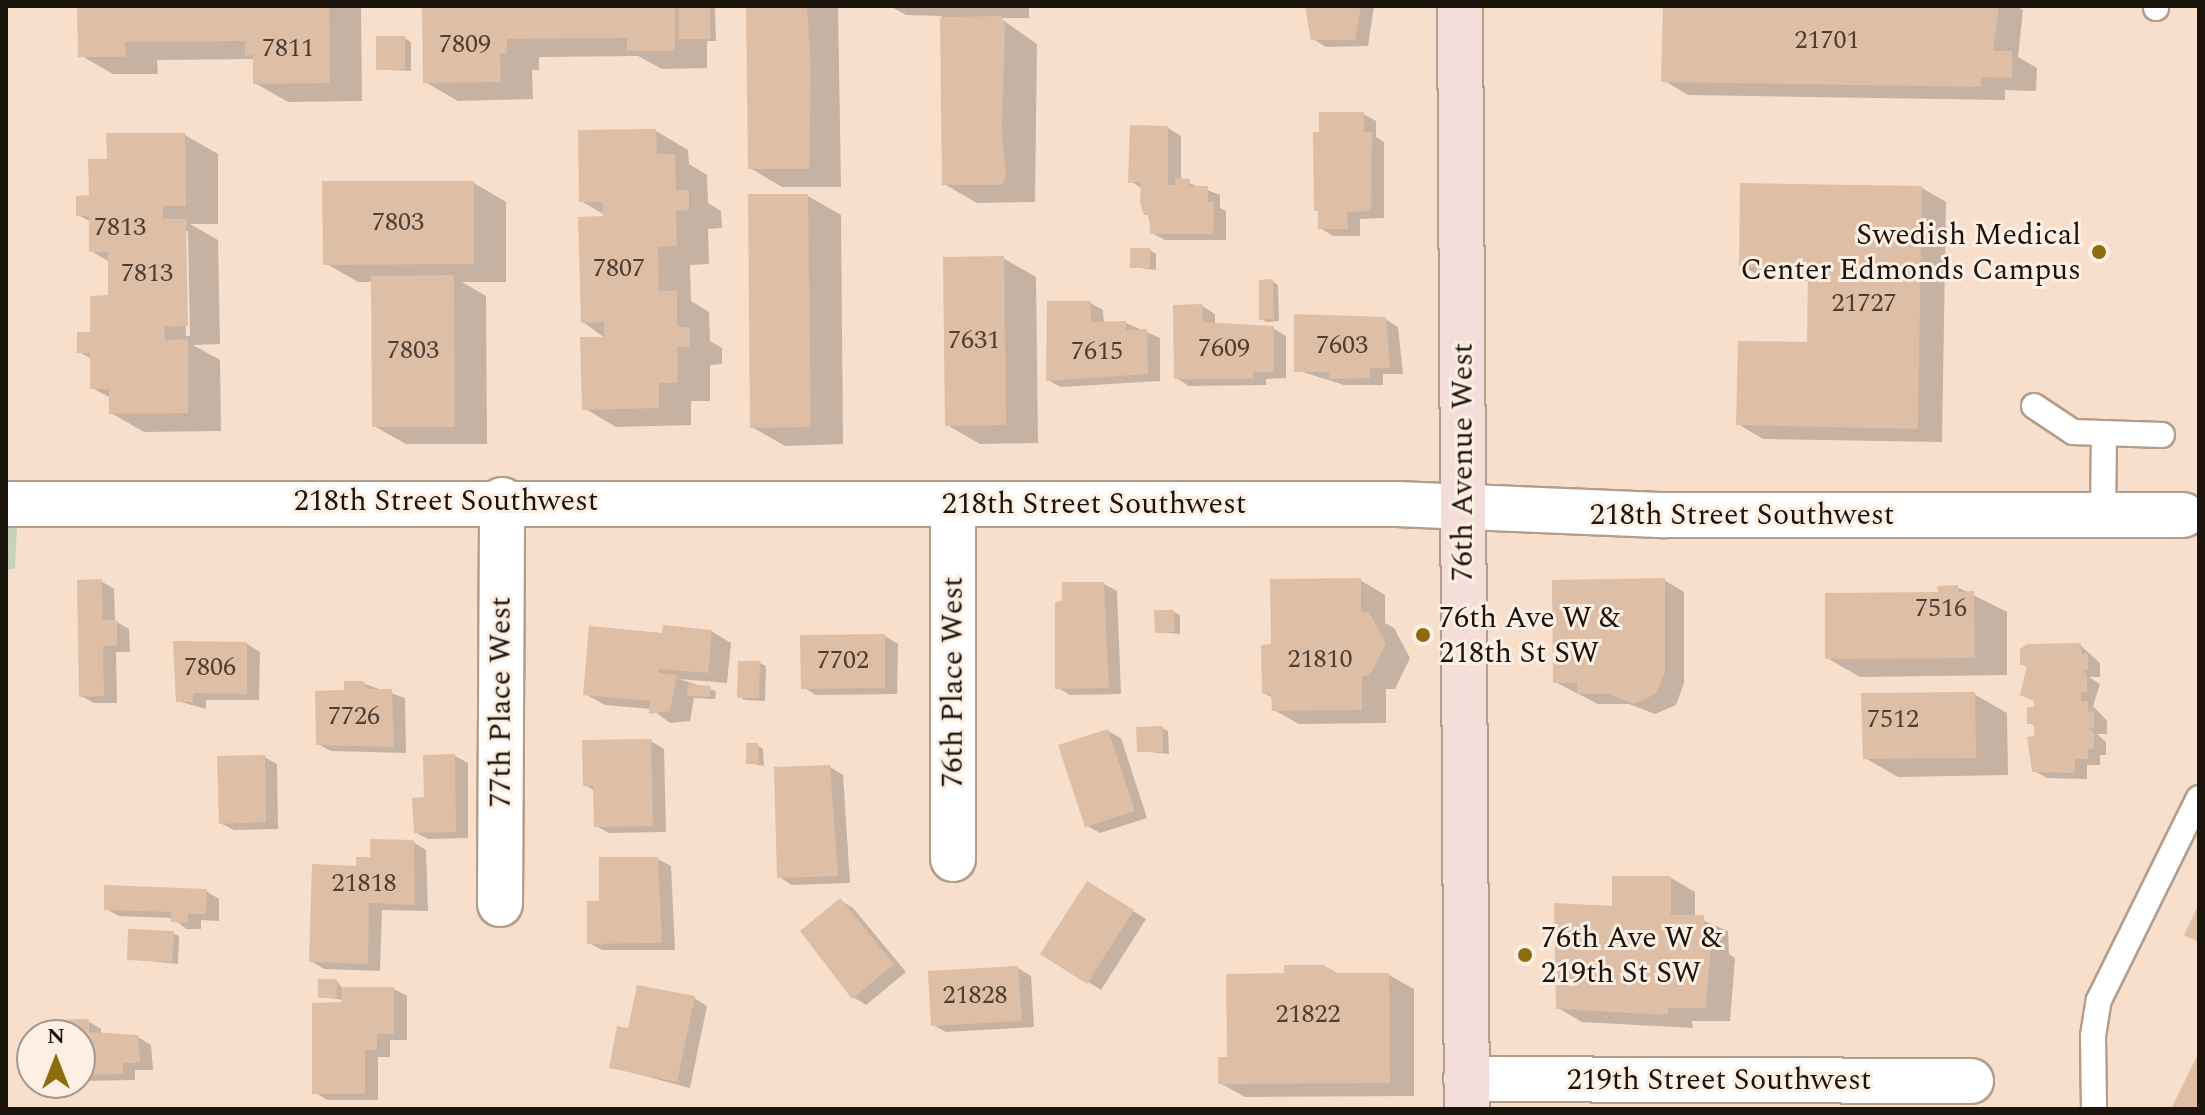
<!DOCTYPE html>
<style>
body{margin:0}
#map{position:relative;width:2205px;height:1115px;overflow:hidden;background:#f7dfcc;font-family:Spectral,serif}
div>[style]{position:absolute}
[style*='--x']{left:calc(var(--x)*1px);top:calc(var(--y)*1px);width:calc(var(--w)*1px);rotate:calc(var(--a)*1deg)}
.green>*{inset:0;background:#c4d3ba}
.shadow>*{inset:0;background:#0003}
.building>*{inset:0;background:#debea4}
.roads{filter:drop-shadow(2px 0 #b39e8c) drop-shadow(-2px 0 #b39e8c) drop-shadow(0 2px #b39e8c) drop-shadow(0 -2px #b39e8c)}
.lane>*{height:24px;margin:-12px;padding:0 12px;transform-origin:12px;border-radius:12px;background:#fff}
.street>*{height:44px;margin:-22px;padding:0 22px;transform-origin:22px;border-radius:22px;background:#fff}
.secondary>*{height:44px;margin:-22px;padding:0 22px;transform-origin:22px;border-radius:22px;background:#f4deda}
.dots>*{width:22px;height:22px;translate:-50% -50%;box-sizing:border-box;border:4px solid #fdefe3;border-radius:50%}
span{translate:-50% -50%;white-space:nowrap;text-align:center;line-height:1.15;-webkit-text-stroke:6px #fdefe3;paint-order:stroke}
.number-label{font-size:26px;color:#4c3e33}
.number-label span{-webkit-text-stroke-width:0}
.poi-label{font-size:30px;color:#1b140d}
.right{translate:-100% -50%;text-align:right}
.left{translate:0 -50%;text-align:left}
.street-label{font-size:30px;color:#1b140d}
.frame{position:absolute;inset:0;border:8px solid #1b140d;pointer-events:none}
.north{position:absolute;left:16px;top:1019px;width:80px;height:80px;box-sizing:border-box;background:#fdefe3;border:2px solid #a3978d;border-radius:50%;rotate:0deg;font-size:22px;font-weight:700;line-height:32px;text-align:center;color:#1b140d}
.north::after{content:'';display:block;margin:auto;width:28px;height:36px;background:#8b6d0e;clip-path:polygon(50% 0,100% 100%,50% 72%,0 100%)}
</style>
<div id="map">
<div class="green">
<div style="clip-path:polygon(17px 526px,15px 568px,6px 570px,6px 527px)"></div>
</div>
<div class="shadow">
<div style="clip-path:polygon(79px 6px,361px 6px,362px 101px,288px 102px,255px 83px,255px 59px,157px 60px,158px 74px,113px 74px,80px 55px)"></div>
<div style="clip-path:polygon(424px 6px,715px 6px,716px 41px,707px 41px,707px 68px,662px 69px,638px 56px,539px 57px,539px 70px,532px 70px,533px 99px,458px 101px,425px 82px)"></div>
<div style="clip-path:polygon(748px 6px,838px 6px,841px 187px,782px 187px,750px 168px)"></div>
<div style="clip-path:polygon(890px 6px,1029px 6px,1029px 18px,1000px 18px,1037px 44px,1035px 202px,977px 203px,944px 184px,942px 16px,906px 15px)"></div>
<div style="clip-path:polygon(1307px 6px,1374px 6px,1368px 46px,1326px 47px,1313px 39px)"></div>
<div style="clip-path:polygon(1665px 6px,2016px 6px,2023px 10px,2018px 57px,2037px 68px,2036px 91px,2005px 90px,2005px 100px,1688px 95px,1663px 80px)"></div>
<div style="clip-path:polygon(405px 38px,411px 42px,411px 71px,378px 69px)"></div>
<div style="clip-path:polygon(1363px 114px,1376px 121px,1376px 137px,1384px 142px,1384px 218px,1360px 219px,1360px 236px,1333px 236px,1320px 228px)"></div>
<div style="clip-path:polygon(1168px 128px,1181px 136px,1181px 180px,1220px 195px,1220px 208px,1226px 211px,1226px 240px,1165px 240px,1152px 233px,1143px 189px,1130px 181px)"></div>
<div style="clip-path:polygon(656px 131px,688px 150px,689px 164px,707px 175px,708px 203px,721px 211px,722px 228px,708px 229px,709px 264px,690px 265px,691px 301px,709px 312px,710px 341px,722px 348px,722px 364px,710px 365px,710px 401px,691px 401px,691px 425px,616px 427px,584px 408px,606px 339px,583px 322px,610px 218px,581px 201px)"></div>
<div style="clip-path:polygon(evenodd,185px 135px,218px 154px,218px 224px,190px 224px,218px 240px,220px 344px,193px 345px,220px 360px,221px 431px,144px 432px,111px 413px,111px 398px,92px 388px,92px 359px,79px 352px,110px 297px,110px 262px,91px 251px,91px 222px,78px 215px,109px 161px,185px 135px,184px 231px,188px 231px,190px 336px,186px 336px,184px 231px)"></div>
<div style="clip-path:polygon(474px 183px,506px 202px,506px 282px,462px 282px,486px 296px,487px 444px,406px 444px,374px 426px,373px 282px,358px 282px,325px 263px)"></div>
<div style="clip-path:polygon(1922px 188px,1946px 202px,1942px 442px,1763px 439px,1738px 424px,1809px 344px,1810px 281px,1766px 280px,1741px 265px)"></div>
<div style="clip-path:polygon(808px 196px,841px 215px,843px 444px,785px 446px,752px 427px)"></div>
<div style="clip-path:polygon(1150px 250px,1156px 254px,1156px 270px,1132px 267px)"></div>
<div style="clip-path:polygon(1003px 258px,1036px 277px,1038px 443px,980px 444px,947px 425px)"></div>
<div style="clip-path:polygon(1272px 281px,1278px 285px,1279px 321px,1267px 322px,1261px 319px)"></div>
<div style="clip-path:polygon(1090px 303px,1103px 310px,1104px 324px,1126px 323px,1160px 338px,1160px 381px,1061px 387px,1048px 380px)"></div>
<div style="clip-path:polygon(1202px 306px,1215px 314px,1215px 325px,1273px 328px,1286px 336px,1286px 378px,1266px 379px,1266px 385px,1189px 386px,1176px 378px)"></div>
<div style="clip-path:polygon(1385px 319px,1398px 327px,1403px 374px,1383px 374px,1383px 385px,1344px 385px,1296px 370px)"></div>
<div style="clip-path:polygon(1360px 580px,1385px 595px,1385px 623px,1394px 628px,1410px 658px,1395px 689px,1386px 689px,1386px 723px,1299px 724px,1274px 710px,1273px 698px,1264px 693px,1273px 646px)"></div>
<div style="clip-path:polygon(1664px 580px,1684px 592px,1684px 683px,1676px 705px,1655px 714px,1629px 704px,1598px 704px,1555px 682px)"></div>
<div style="clip-path:polygon(101px 581px,114px 589px,115px 621px,129px 629px,130px 652px,116px 652px,117px 703px,94px 703px,81px 696px)"></div>
<div style="clip-path:polygon(1104px 584px,1117px 591px,1121px 694px,1070px 695px,1057px 687px)"></div>
<div style="clip-path:polygon(1957px 587px,2007px 612px,2007px 675px,1860px 677px,1827px 658px)"></div>
<div style="clip-path:polygon(1174px 612px,1180px 615px,1180px 634px,1157px 632px)"></div>
<div style="clip-path:polygon(711px 631px,731px 643px,727px 683px,679px 679px,716px 691px,715px 699px,694px 698px,690px 721px,670px 723px,651px 709px,605px 705px,585px 694px,664px 636px)"></div>
<div style="clip-path:polygon(885px 636px,898px 644px,897px 694px,816px 695px,803px 687px)"></div>
<div style="clip-path:polygon(175px 643px,247px 644px,260px 652px,259px 700px,206px 700px,206px 709px,177px 701px)"></div>
<div style="clip-path:polygon(2080px 645px,2100px 663px,2100px 677px,2089px 677px,2100px 684px,2093px 706px,2107px 721px,2107px 734px,2097px 734px,2106px 742px,2106px 755px,2100px 755px,2100px 765px,2087px 765px,2087px 779px,2047px 778px,2034px 771px,2036px 726px,2029px 723px,2036px 709px,2028px 668px,2022px 664px)"></div>
<div style="clip-path:polygon(760px 663px,766px 666px,765px 701px,745px 700px,739px 697px)"></div>
<div style="clip-path:polygon(362px 683px,405px 698px,406px 753px,331px 751px,318px 744px,346px 692px)"></div>
<div style="clip-path:polygon(1974px 694px,2007px 713px,2008px 775px,1898px 777px,1865px 758px)"></div>
<div style="clip-path:polygon(1162px 728px,1168px 731px,1169px 754px,1139px 751px)"></div>
<div style="clip-path:polygon(1108px 731px,1121px 738px,1147px 818px,1100px 833px,1087px 826px)"></div>
<div style="clip-path:polygon(651px 741px,664px 749px,666px 832px,609px 833px,596px 826px,595px 791px,585px 785px)"></div>
<div style="clip-path:polygon(757px 745px,763px 749px,764px 766px,748px 763px)"></div>
<div style="clip-path:polygon(455px 756px,468px 763px,468px 838px,428px 839px,415px 832px,426px 799px)"></div>
<div style="clip-path:polygon(264px 757px,277px 764px,278px 829px,234px 830px,220px 823px)"></div>
<div style="clip-path:polygon(830px 767px,843px 775px,850px 883px,792px 885px,779px 877px)"></div>
<div style="clip-path:polygon(413px 842px,426px 850px,428px 911px,382px 910px,380px 971px,324px 969px,311px 961px,357px 868px)"></div>
<div style="clip-path:polygon(658px 859px,671px 866px,675px 950px,602px 950px,589px 943px,601px 903px)"></div>
<div style="clip-path:polygon(1671px 878px,1695px 892px,1695px 917px,1728px 931px,1729px 954px,1735px 958px,1730px 1021px,1692px 1021px,1693px 1028px,1582px 1022px,1558px 1008px,1614px 908px)"></div>
<div style="clip-path:polygon(206px 891px,219px 899px,219px 921px,201px 920px,201px 929px,186px 929px,173px 918px,119px 916px,106px 909px)"></div>
<div style="clip-path:polygon(1100px 891px,1146px 919px,1101px 990px,1043px 954px)"></div>
<div style="clip-path:polygon(840px 900px,853px 908px,906px 972px,866px 1005px,853px 997px)"></div>
<div style="clip-path:polygon(173px 933px,179px 936px,178px 964px,129px 959px)"></div>
<div style="clip-path:polygon(1018px 968px,1031px 976px,1034px 1027px,946px 1032px,933px 1025px)"></div>
<div style="clip-path:polygon(1337px 975px,1389px 975px,1414px 989px,1414px 1096px,1245px 1097px,1220px 1083px,1229px 1059px)"></div>
<div style="clip-path:polygon(337px 981px,343px 989px,394px 989px,407px 996px,407px 1040px,390px 1040px,390px 1057px,378px 1057px,378px 1100px,327px 1100px,314px 1092px,344px 1004px,344px 1000px,320px 997px)"></div>
<div style="clip-path:polygon(694px 998px,707px 1006px,690px 1088px,611px 1067px,630px 1030px)"></div>
<div style="clip-path:polygon(88px 1021px,101px 1029px,101px 1035px,138px 1037px,151px 1045px,153px 1070px,135px 1070px,135px 1080px,80px 1081px,80px 1035px,48px 1035px)"></div>
</div>
<div class="building">
<div style="clip-path:polygon(77px 6px,329px 6px,330px 83px,253px 84px,253px 55px,245px 56px,245px 41px,125px 42px,126px 57px,78px 57px)"></div>
<div style="clip-path:polygon(422px 6px,675px 6px,675px 51px,627px 51px,627px 38px,507px 39px,507px 53px,500px 53px,501px 82px,423px 83px)"></div>
<div style="clip-path:polygon(679px 6px,710px 6px,710px 39px,679px 39px)"></div>
<div style="clip-path:polygon(746px 6px,807px 6px,811px 68px,809px 169px,748px 169px)"></div>
<div style="clip-path:polygon(1305px 6px,1361px 6px,1355px 40px,1311px 40px)"></div>
<div style="clip-path:polygon(1663px 6px,1999px 6px,1993px 51px,2012px 51px,2012px 78px,1981px 77px,1981px 87px,1661px 82px)"></div>
<div style="clip-path:polygon(1001px 16px,1005px 24px,1002px 129px,1006px 176px,1002px 185px,942px 185px,940px 17px)"></div>
<div style="clip-path:polygon(376px 36px,405px 36px,405px 69px,376px 70px)"></div>
<div style="clip-path:polygon(1319px 112px,1364px 112px,1364px 132px,1372px 132px,1371px 211px,1347px 212px,1348px 229px,1318px 229px,1318px 211px,1314px 211px,1313px 132px,1319px 132px)"></div>
<div style="clip-path:polygon(1130px 125px,1168px 126px,1168px 185px,1175px 185px,1175px 178px,1190px 179px,1190px 186px,1208px 186px,1208px 202px,1214px 202px,1213px 234px,1150px 234px,1150px 215px,1144px 215px,1140px 203px,1141px 182px,1128px 183px)"></div>
<div style="clip-path:polygon(656px 129px,657px 154px,675px 154px,676px 190px,689px 190px,689px 210px,676px 211px,677px 246px,658px 247px,659px 291px,677px 291px,677px 327px,690px 327px,690px 347px,677px 347px,678px 383px,659px 383px,659px 408px,582px 410px,580px 337px,604px 337px,604px 322px,581px 323px,578px 217px,603px 216px,602px 202px,579px 202px,578px 130px)"></div>
<div style="clip-path:polygon(106px 133px,185px 133px,186px 206px,163px 206px,163px 219px,186px 219px,188px 326px,164px 327px,165px 340px,188px 339px,188px 413px,109px 414px,109px 389px,90px 389px,90px 353px,77px 353px,77px 332px,90px 332px,90px 296px,108px 295px,108px 252px,89px 252px,89px 216px,76px 216px,76px 196px,89px 195px,88px 159px,107px 159px)"></div>
<div style="clip-path:polygon(322px 181px,474px 181px,474px 264px,323px 265px)"></div>
<div style="clip-path:polygon(1740px 183px,1922px 186px,1918px 429px,1736px 425px,1738px 341px,1807px 342px,1808px 268px,1739px 267px)"></div>
<div style="clip-path:polygon(748px 194px,808px 194px,811px 427px,750px 428px)"></div>
<div style="clip-path:polygon(1130px 248px,1150px 248px,1150px 268px,1130px 268px)"></div>
<div style="clip-path:polygon(1004px 256px,1006px 425px,945px 426px,943px 257px)"></div>
<div style="clip-path:polygon(454px 275px,455px 427px,372px 427px,371px 276px)"></div>
<div style="clip-path:polygon(1273px 279px,1274px 319px,1259px 320px,1259px 280px)"></div>
<div style="clip-path:polygon(1047px 301px,1091px 301px,1091px 322px,1126px 321px,1126px 330px,1147px 329px,1148px 374px,1046px 381px)"></div>
<div style="clip-path:polygon(1202px 304px,1203px 322px,1274px 326px,1274px 372px,1253px 372px,1253px 379px,1174px 379px,1173px 305px)"></div>
<div style="clip-path:polygon(1294px 314px,1386px 317px,1390px 368px,1370px 368px,1370px 378px,1329px 379px,1329px 372px,1294px 372px)"></div>
<div style="clip-path:polygon(1361px 578px,1361px 612px,1369px 612px,1386px 643px,1370px 675px,1362px 676px,1362px 710px,1272px 711px,1271px 694px,1262px 694px,1261px 645px,1271px 644px,1270px 579px)"></div>
<div style="clip-path:polygon(1665px 578px,1665px 672px,1656px 694px,1634px 704px,1608px 694px,1577px 694px,1577px 683px,1553px 683px,1552px 580px)"></div>
<div style="clip-path:polygon(102px 579px,103px 620px,117px 620px,117px 646px,103px 646px,104px 696px,79px 697px,77px 580px)"></div>
<div style="clip-path:polygon(1062px 582px,1104px 582px,1109px 688px,1055px 689px,1055px 602px,1062px 601px)"></div>
<div style="clip-path:polygon(1958px 585px,1958px 592px,1974px 591px,1975px 658px,1825px 659px,1825px 593px,1938px 592px,1937px 586px)"></div>
<div style="clip-path:polygon(1154px 610px,1174px 610px,1175px 632px,1155px 633px)"></div>
<div style="clip-path:polygon(663px 625px,712px 630px,708px 673px,658px 669px,658px 673px,677px 675px,670px 711px,649px 714px,650px 701px,583px 695px,589px 626px,662px 633px)"></div>
<div style="clip-path:polygon(885px 634px,885px 688px,801px 689px,800px 635px)"></div>
<div style="clip-path:polygon(173px 641px,247px 642px,247px 694px,193px 693px,193px 702px,176px 702px)"></div>
<div style="clip-path:polygon(2081px 643px,2081px 654px,2088px 654px,2088px 670px,2081px 670px,2087px 675px,2087px 692px,2081px 692px,2081px 701px,2088px 701px,2088px 712px,2094px 712px,2094px 728px,2088px 728px,2094px 733px,2094px 749px,2088px 749px,2088px 759px,2075px 759px,2075px 773px,2032px 772px,2027px 737px,2034px 736px,2034px 724px,2027px 724px,2027px 707px,2034px 707px,2034px 701px,2020px 695px,2027px 665px,2020px 665px,2020px 649px,2027px 644px)"></div>
<div style="clip-path:polygon(738px 661px,760px 661px,759px 698px,737px 698px)"></div>
<div style="clip-path:polygon(344px 681px,363px 681px,367px 689px,392px 689px,394px 747px,316px 745px,315px 691px,344px 690px)"></div>
<div style="clip-path:polygon(688px 684px,711px 686px,710px 697px,687px 696px)"></div>
<div style="clip-path:polygon(1975px 692px,1976px 758px,1863px 759px,1861px 693px)"></div>
<div style="clip-path:polygon(1163px 726px,1163px 752px,1137px 752px,1136px 727px)"></div>
<div style="clip-path:polygon(1108px 729px,1135px 811px,1085px 827px,1058px 745px)"></div>
<div style="clip-path:polygon(651px 739px,653px 826px,594px 827px,593px 786px,583px 786px,582px 740px)"></div>
<div style="clip-path:polygon(746px 743px,758px 743px,759px 764px,746px 764px)"></div>
<div style="clip-path:polygon(455px 754px,456px 832px,414px 833px,412px 798px,424px 797px,423px 755px)"></div>
<div style="clip-path:polygon(265px 755px,266px 822px,219px 824px,217px 756px)"></div>
<div style="clip-path:polygon(830px 765px,838px 876px,777px 878px,774px 767px)"></div>
<div style="clip-path:polygon(370px 839px,414px 840px,415px 905px,369px 903px,368px 964px,309px 962px,312px 864px,356px 866px,356px 857px,370px 857px)"></div>
<div style="clip-path:polygon(599px 857px,658px 857px,662px 943px,587px 944px,587px 901px,599px 901px)"></div>
<div style="clip-path:polygon(1612px 876px,1671px 876px,1671px 915px,1704px 915px,1705px 941px,1711px 941px,1706px 1008px,1668px 1008px,1668px 1015px,1556px 1009px,1554px 903px,1612px 906px)"></div>
<div style="clip-path:polygon(1087px 881px,1134px 910px,1087px 984px,1040px 954px)"></div>
<div style="clip-path:polygon(104px 885px,207px 889px,206px 914px,188px 914px,188px 923px,171px 922px,171px 912px,104px 910px)"></div>
<div style="clip-path:polygon(840px 898px,894px 964px,852px 999px,800px 931px)"></div>
<div style="clip-path:polygon(2199px 904px,2199px 942px,2184px 935px)"></div>
<div style="clip-path:polygon(128px 929px,174px 931px,172px 962px,127px 960px)"></div>
<div style="clip-path:polygon(1284px 965px,1323px 965px,1338px 973px,1389px 973px,1390px 1083px,1218px 1084px,1218px 1057px,1227px 1057px,1226px 974px,1284px 973px)"></div>
<div style="clip-path:polygon(1018px 966px,1022px 1021px,931px 1026px,928px 971px)"></div>
<div style="clip-path:polygon(318px 979px,337px 979px,337px 998px,318px 998px)"></div>
<div style="clip-path:polygon(637px 985px,695px 996px,677px 1082px,609px 1068px,617px 1026px,628px 1028px)"></div>
<div style="clip-path:polygon(342px 987px,394px 987px,394px 1034px,377px 1034px,377px 1050px,365px 1050px,365px 1094px,312px 1094px,312px 1003px,342px 1002px)"></div>
<div style="clip-path:polygon(89px 1019px,89px 1032px,138px 1035px,140px 1063px,123px 1063px,123px 1074px,80px 1075px,80px 1035px,46px 1035px,46px 1020px)"></div>
<div style="clip-path:polygon(2199px 1052px,2199px 1109px,2171px 1109px)"></div>
</div>
<div class="roads">
<div class="lane">
<div style="--x:2156;--y:8;--w:2;--a:-90"></div>
<div style="--x:2034;--y:406;--w:47;--a:33.7"></div>
<div style="--x:2073;--y:432;--w:89;--a:1.9"></div>
<div style="--x:2103;--y:515;--w:78;--a:-89.3"></div>
<div style="--x:2094;--y:1109;--w:73;--a:-90.8"></div>
<div style="--x:2093;--y:1036;--w:36;--a:-81"></div>
<div style="--x:2099;--y:1000;--w:225;--a:-63.7"></div>
</div>
<div class="street">
<div style="--x:6;--y:504;--w:1391;--a:0"></div>
<div style="--x:1397;--y:504;--w:268;--a:2.4"></div>
<div style="--x:1665;--y:515;--w:518;--a:0"></div>
<div style="--x:953;--y:504;--w:355;--a:90"></div>
<div style="--x:500;--y:904;--w:404;--a:-89.7"></div>
<div style="--x:1466;--y:1079;--w:505;--a:0.23"></div>
</div>
<div class="secondary">
<div style="--x:1460;--y:6;--w:1103;--a:89.64"></div>
</div>
</div>
<div class="dots">
<div style="left:2099px;top:252px;background:#8b6d0e"></div>
<div style="left:1423px;top:635px;background:#8b6d0e"></div>
<div style="left:1525px;top:955px;background:#8b6d0e"></div>
</div>
<div class="number-label">
<span style="left:1827px;top:41px">21701</span>
<span style="left:465px;top:45px">7809</span>
<span style="left:288px;top:49px">7811</span>
<span style="left:398px;top:223px">7803</span>
<span style="left:120px;top:228px">7813</span>
<span style="left:619px;top:269px">7807</span>
<span style="left:147px;top:274px">7813</span>
<span style="left:1864px;top:304px">21727</span>
<span style="left:974px;top:341px">7631</span>
<span style="left:1342px;top:346px">7603</span>
<span style="left:1224px;top:349px">7609</span>
<span style="left:413px;top:351px">7803</span>
<span style="left:1097px;top:352px">7615</span>
<span style="left:1941px;top:609px">7516</span>
<span style="left:1320px;top:660px">21810</span>
<span style="left:843px;top:661px">7702</span>
<span style="left:210px;top:668px">7806</span>
<span style="left:354px;top:717px">7726</span>
<span style="left:1893px;top:720px">7512</span>
<span style="left:364px;top:884px">21818</span>
<span style="left:975px;top:996px">21828</span>
<span style="left:1308px;top:1015px">21822</span>
</div>
<div class="poi-label">
<span class="right" style="left:2081px;top:252px">Swedish Medical<br>Center Edmonds Campus</span>
<span class="left" style="left:1439px;top:635px">76th Ave W &amp;<br>218th St SW</span>
<span class="left" style="left:1541px;top:955px">76th Ave W &amp;<br>219th St SW</span>
</div>
<div class="street-label">
<span style="left:1463px;top:462px;rotate:-90deg">76th Avenue West</span>
<span style="left:446px;top:501px">218th Street Southwest</span>
<span style="left:1094px;top:504px">218th Street Southwest</span>
<span style="left:1742px;top:515px">218th Street Southwest</span>
<span style="left:953px;top:682px;rotate:-90deg">76th Place West</span>
<span style="left:501px;top:702px;rotate:-90deg">77th Place West</span>
<span style="left:1719px;top:1080px">219th Street Southwest</span>
</div>
<div class="frame"></div>
<div class="north">N</div>
</div>
